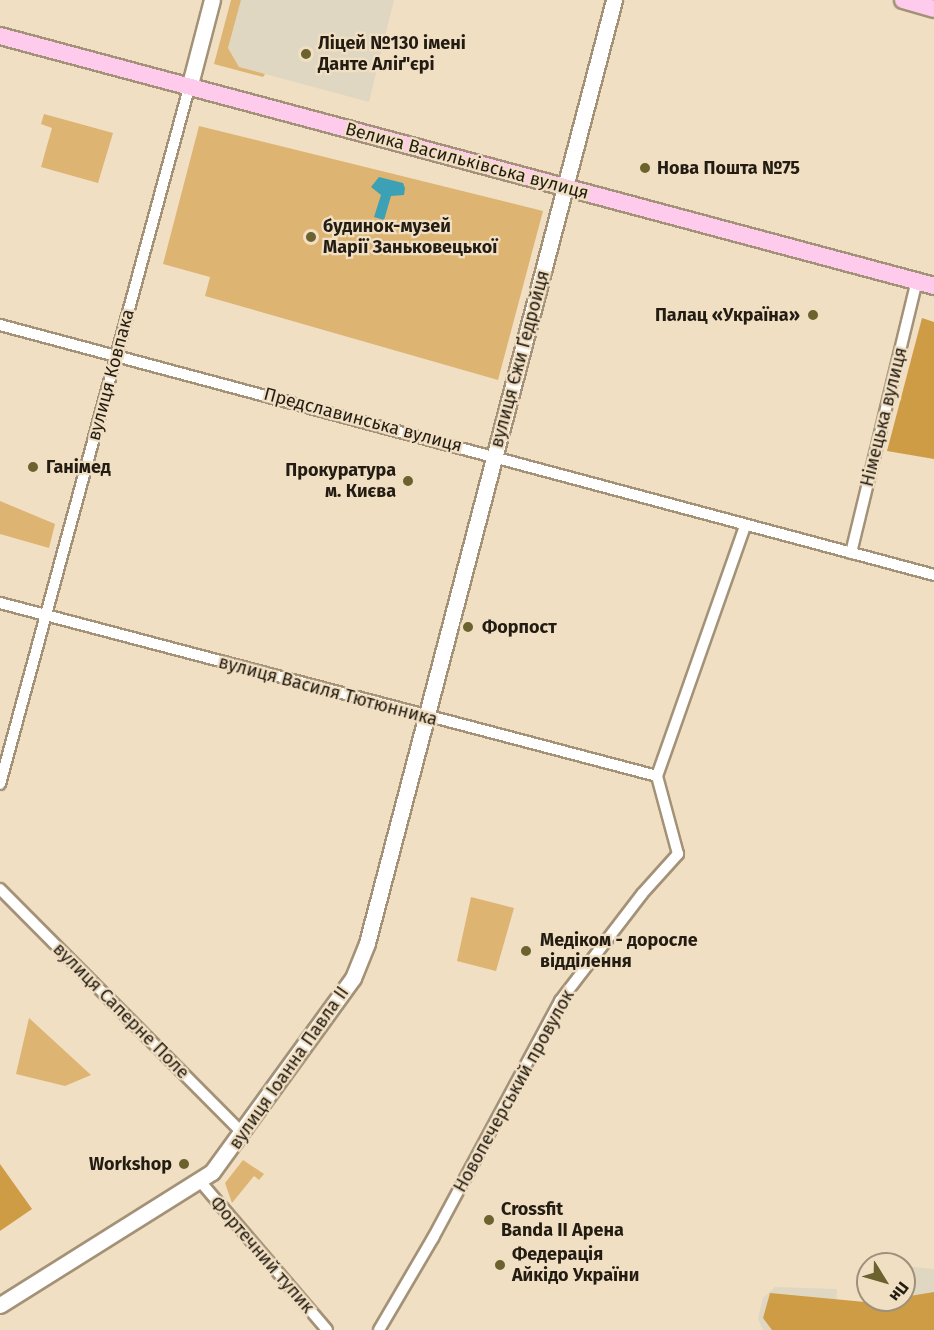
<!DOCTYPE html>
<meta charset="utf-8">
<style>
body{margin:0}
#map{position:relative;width:934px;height:1330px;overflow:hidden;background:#f1dfc3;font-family:"Fira Sans",sans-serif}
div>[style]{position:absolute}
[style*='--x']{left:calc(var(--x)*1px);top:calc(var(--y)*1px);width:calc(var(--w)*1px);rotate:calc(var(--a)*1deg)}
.education>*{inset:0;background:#e0d7c2}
.green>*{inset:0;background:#ddb471}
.forest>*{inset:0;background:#ce9c44}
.water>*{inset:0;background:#3ca1b4}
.roads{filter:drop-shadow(2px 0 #a39277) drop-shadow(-2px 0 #a39277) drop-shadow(0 2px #a39277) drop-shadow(0 -2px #a39277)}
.street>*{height:10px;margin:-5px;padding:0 5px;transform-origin:5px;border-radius:5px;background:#fff}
.secondary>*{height:15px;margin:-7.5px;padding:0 7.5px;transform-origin:7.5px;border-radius:7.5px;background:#fff}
.primary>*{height:16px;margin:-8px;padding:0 8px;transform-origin:8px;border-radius:8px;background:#fecbec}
.dots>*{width:16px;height:16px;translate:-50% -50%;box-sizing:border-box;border:3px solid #f1dfc3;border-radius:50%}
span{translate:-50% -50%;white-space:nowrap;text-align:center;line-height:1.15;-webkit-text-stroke:4.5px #f1dfc3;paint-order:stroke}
.poi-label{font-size:18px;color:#221c12;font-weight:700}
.left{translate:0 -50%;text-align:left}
.right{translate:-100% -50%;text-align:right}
.street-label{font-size:18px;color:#221c12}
.north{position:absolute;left:856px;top:1252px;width:60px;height:60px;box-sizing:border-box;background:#f1dfc3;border:2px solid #9e917c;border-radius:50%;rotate:127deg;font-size:16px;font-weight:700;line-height:24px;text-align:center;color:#221c12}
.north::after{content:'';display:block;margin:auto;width:21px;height:27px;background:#6b622e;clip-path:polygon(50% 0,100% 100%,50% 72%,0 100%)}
</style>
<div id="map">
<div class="education">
<div style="clip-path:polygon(241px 0,394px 0,369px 102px,239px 67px,228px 48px)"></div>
<div style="clip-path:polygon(904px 1266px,934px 1269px,934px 1310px,871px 1305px,872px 1300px,904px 1300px)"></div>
<div style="clip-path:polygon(775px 1287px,837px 1289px,835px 1330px,763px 1330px,758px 1319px,763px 1298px)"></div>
</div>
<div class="green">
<div style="clip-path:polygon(231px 0,241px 0,228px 48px,239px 67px,265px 74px,263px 77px,214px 64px)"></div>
<div style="clip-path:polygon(44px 114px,113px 133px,98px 183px,41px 167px,52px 128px,41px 124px)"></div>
<div style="clip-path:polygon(199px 126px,543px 211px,498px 380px,205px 296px,210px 277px,163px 264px)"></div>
<div style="clip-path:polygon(0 501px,55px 524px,49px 548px,0 534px)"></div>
<div style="clip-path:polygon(471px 897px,514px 908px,496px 971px,457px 961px)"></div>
<div style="clip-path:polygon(29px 1018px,91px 1075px,65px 1086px,16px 1074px)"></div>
<div style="clip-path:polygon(243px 1160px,264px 1174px,259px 1180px,254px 1176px,232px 1203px,225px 1183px)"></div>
</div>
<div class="forest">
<div style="clip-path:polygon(922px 318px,934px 322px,934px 459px,887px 451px)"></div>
<div style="clip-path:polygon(0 1164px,32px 1209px,0 1231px)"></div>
<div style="clip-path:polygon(934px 1292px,934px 1330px,772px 1330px,763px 1318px,770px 1293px,865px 1302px,904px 1300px,904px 1297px)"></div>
</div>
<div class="water">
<div style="clip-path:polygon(379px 177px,403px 183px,405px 188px,404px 195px,391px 196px,384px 220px,374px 217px,381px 195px,371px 187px)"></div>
</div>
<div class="roads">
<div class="street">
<div style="--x:0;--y:325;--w:967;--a:14.98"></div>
<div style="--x:851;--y:553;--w:280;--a:-76.4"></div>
<div style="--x:0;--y:603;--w:679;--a:14.75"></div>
<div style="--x:0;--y:784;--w:721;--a:-74.81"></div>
<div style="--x:0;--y:889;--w:345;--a:45.2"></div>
<div style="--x:199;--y:1180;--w:197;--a:49.5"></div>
<div style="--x:379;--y:1330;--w:107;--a:-59.6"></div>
<div style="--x:433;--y:1238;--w:269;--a:-61.8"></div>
<div style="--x:560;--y:1001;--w:135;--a:-52.5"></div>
<div style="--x:642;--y:894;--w:54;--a:-48"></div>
<div style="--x:678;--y:854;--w:81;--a:-105.1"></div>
<div style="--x:657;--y:776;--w:265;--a:-70.6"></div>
</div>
<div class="secondary">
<div style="--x:189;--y:88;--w:91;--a:-75.4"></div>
<div style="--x:0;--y:1305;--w:250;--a:-32.1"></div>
<div style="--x:212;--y:1172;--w:240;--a:-54"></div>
<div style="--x:353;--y:978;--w:38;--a:-68"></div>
<div style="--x:367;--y:943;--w:975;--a:-75.32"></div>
</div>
<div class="primary">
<div style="--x:903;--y:0;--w:32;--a:16"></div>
<div style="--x:0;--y:36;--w:967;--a:14.98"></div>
</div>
</div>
<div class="dots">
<div style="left:306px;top:54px;background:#6b622e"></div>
<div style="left:645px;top:168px;background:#6b622e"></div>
<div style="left:311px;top:237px;background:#6b622e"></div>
<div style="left:813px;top:315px;background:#6b622e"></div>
<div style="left:33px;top:467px;background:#6b622e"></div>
<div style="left:408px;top:481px;background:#6b622e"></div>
<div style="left:468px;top:627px;background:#6b622e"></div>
<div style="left:526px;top:951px;background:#6b622e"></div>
<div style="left:184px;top:1164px;background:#6b622e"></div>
<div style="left:489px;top:1220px;background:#6b622e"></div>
<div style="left:500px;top:1265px;background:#6b622e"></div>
</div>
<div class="poi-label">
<span class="left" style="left:318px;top:54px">Ліцей №130 імені<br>Данте Аліґ'єрі</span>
<span class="left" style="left:657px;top:168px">Нова Пошта №75</span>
<span class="left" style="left:323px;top:237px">будинок-музей<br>Марії Заньковецької</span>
<span class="right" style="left:800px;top:315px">Палац «Україна»</span>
<span class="left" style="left:46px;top:467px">Ганімед</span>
<span class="right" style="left:396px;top:481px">Прокуратура<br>м. Києва</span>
<span class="left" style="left:482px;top:627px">Форпост</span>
<span class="left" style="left:540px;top:951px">Медіком - доросле<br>відділення</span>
<span class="right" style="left:172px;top:1164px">Workshop</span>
<span class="left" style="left:501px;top:1220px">Crossfit<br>Banda II Арена</span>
<span class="left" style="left:512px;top:1265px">Федерація<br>Айкідо України</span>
</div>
<div class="street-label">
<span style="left:467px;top:161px;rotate:15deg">Велика Васильківська вулиця</span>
<span style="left:520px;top:359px;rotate:-75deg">вулиця Єжи Ґедройця</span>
<span style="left:111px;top:375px;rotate:-75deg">вулиця Ковпака</span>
<span style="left:884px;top:417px;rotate:-76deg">Німецька вулиця</span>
<span style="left:363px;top:420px;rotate:15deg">Предславинська вулиця</span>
<span style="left:328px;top:691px;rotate:15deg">вулиця Василя Тютюнника</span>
<span style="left:121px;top:1011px;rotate:45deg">вулиця Саперне Поле</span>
<span style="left:289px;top:1068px;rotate:-55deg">вулиця Іоанна Павла II</span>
<span style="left:514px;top:1091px;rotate:-61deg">Новопечерський провулок</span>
<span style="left:262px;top:1255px;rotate:49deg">Фортечний тупик</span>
</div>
<div class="north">Пн</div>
</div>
